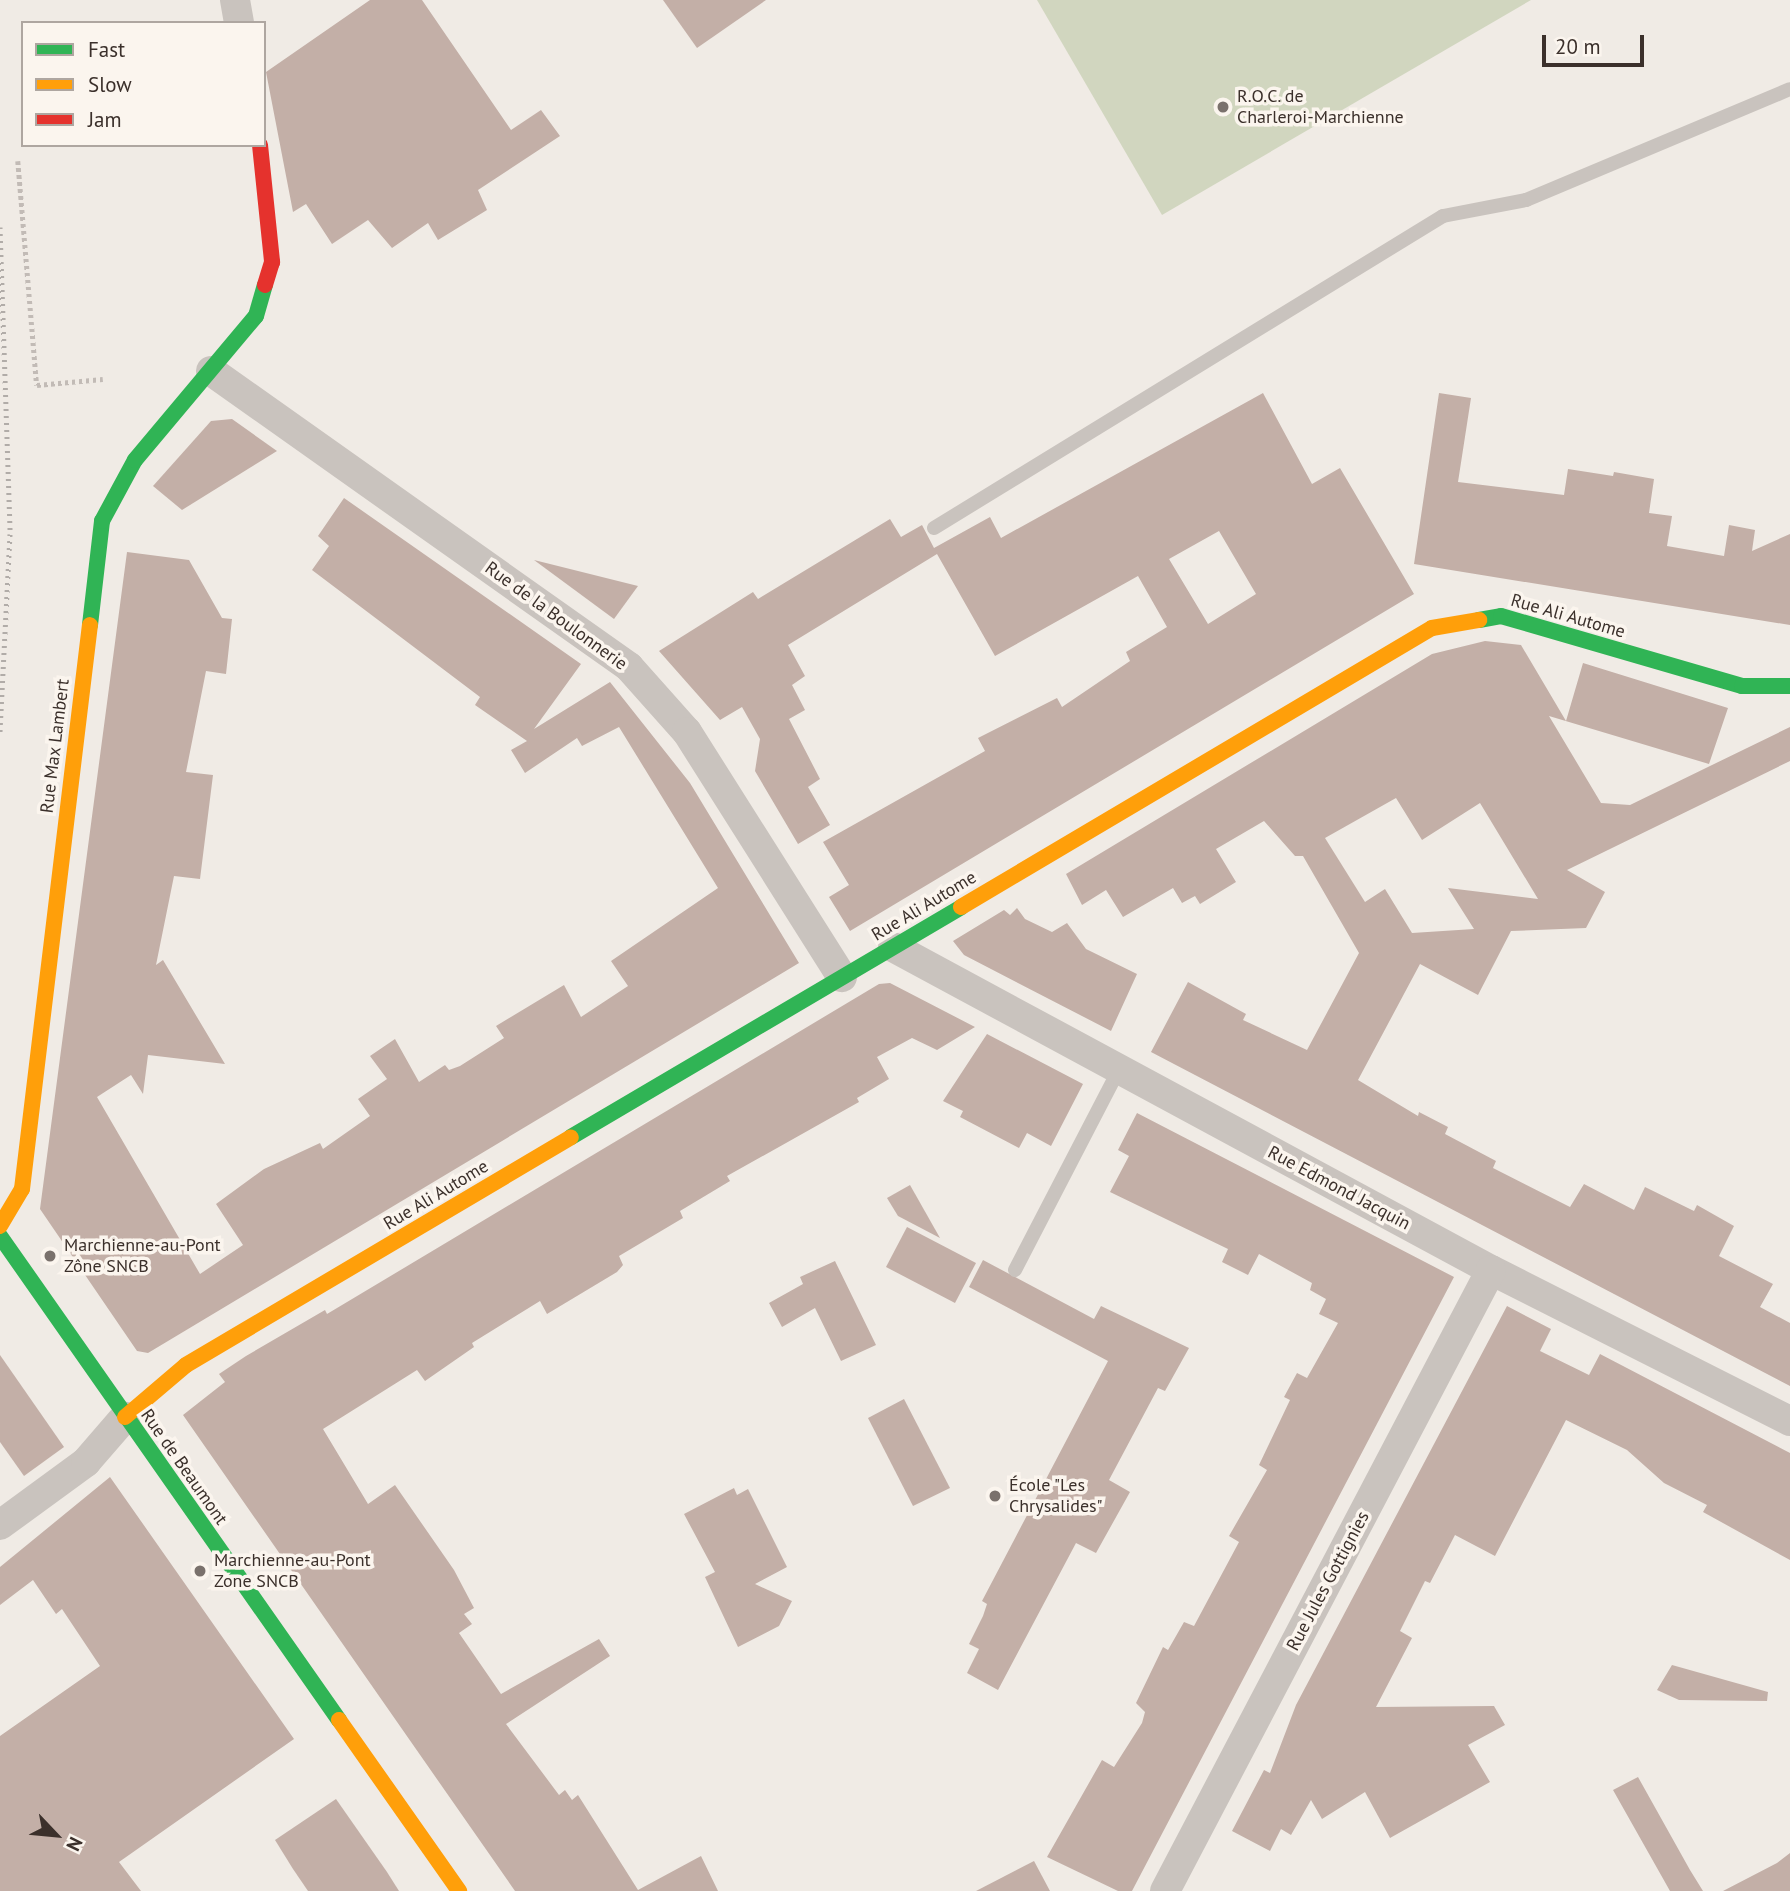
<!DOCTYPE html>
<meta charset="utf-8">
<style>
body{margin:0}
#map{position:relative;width:1790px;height:1891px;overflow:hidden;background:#f0ebe5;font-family:"PT Sans",sans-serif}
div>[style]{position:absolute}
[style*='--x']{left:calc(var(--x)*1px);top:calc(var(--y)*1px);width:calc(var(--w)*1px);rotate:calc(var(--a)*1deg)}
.green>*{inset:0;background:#d1d6bf}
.building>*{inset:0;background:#c3afa7}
.path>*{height:4.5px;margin-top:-2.25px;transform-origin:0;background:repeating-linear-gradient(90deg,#c2bbb6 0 3.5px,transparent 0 7px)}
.lane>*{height:14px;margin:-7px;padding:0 7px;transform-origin:7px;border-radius:7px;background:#c9c3be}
.street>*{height:30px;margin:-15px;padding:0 15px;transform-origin:15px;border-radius:15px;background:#c9c3be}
.fast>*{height:16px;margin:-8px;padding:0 8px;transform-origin:8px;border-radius:8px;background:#30b455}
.slow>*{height:16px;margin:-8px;padding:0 8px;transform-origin:8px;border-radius:8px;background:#ff9f0a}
.jam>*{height:16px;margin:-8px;padding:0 8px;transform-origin:8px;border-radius:8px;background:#e5322d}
.rail>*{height:5px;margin-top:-2.5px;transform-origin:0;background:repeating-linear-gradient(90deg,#b1aca8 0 2px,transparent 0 7px)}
.dots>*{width:19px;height:19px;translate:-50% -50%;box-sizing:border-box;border:4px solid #fbf5ee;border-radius:50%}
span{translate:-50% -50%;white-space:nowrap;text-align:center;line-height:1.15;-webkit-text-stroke:7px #fbf5ee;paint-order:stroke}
.poi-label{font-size:18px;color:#3b302b}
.left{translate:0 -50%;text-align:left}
.street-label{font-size:18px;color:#3b302b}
.legend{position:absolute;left:21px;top:21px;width:245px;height:126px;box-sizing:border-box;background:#fbf5ee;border:2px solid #aea6a0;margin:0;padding:9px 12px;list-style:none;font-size:21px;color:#3b302b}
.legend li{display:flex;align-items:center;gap:14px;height:35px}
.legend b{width:35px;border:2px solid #aea6a0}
.north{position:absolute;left:21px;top:1800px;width:70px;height:70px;-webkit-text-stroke:5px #fbf5ee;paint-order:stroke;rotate:116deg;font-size:19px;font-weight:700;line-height:28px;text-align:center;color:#3b302b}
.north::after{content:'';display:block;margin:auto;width:24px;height:32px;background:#3b302b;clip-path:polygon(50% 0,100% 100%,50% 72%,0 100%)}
.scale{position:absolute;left:1542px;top:35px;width:102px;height:32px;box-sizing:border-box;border:4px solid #3b302b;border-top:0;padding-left:9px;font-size:21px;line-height:24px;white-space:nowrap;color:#3b302b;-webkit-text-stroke:5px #fbf5ee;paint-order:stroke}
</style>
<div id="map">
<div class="green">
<div style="clip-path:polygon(1037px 0,1531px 0,1162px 215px)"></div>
</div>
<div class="building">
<div style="clip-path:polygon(370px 0,422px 0,511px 130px,541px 110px,560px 136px,478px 190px,487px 210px,438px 240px,428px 223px,392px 248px,368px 220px,332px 244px,306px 204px,293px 212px,266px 72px)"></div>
<div style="clip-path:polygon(663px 0,766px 0,697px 48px)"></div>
<div style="clip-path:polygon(evenodd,1263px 393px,1312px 484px,1340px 468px,1414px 594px,850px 931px,829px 897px,849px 885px,823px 842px,985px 751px,978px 738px,1057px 698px,1062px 707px,1130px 661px,1126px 652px,1167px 627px,1138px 576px,995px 656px,937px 554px,788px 645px,805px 676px,792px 685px,805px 710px,789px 719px,820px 779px,808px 787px,830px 825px,798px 844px,755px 771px,760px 739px,742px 707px,720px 720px,659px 651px,753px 592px,758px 599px,890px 519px,901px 537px,922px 525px,934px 548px,990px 517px,1001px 538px,1263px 393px,1219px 531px,1256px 594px,1208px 624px,1169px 559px,1219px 531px)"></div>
<div style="clip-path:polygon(1439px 393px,1471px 398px,1458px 482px,1564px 495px,1568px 469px,1613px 476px,1614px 472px,1654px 479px,1649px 513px,1672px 516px,1667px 546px,1724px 556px,1729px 525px,1755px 530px,1752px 551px,1790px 534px,1790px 625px,1414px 564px)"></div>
<div style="clip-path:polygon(232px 419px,277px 451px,182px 510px,153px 486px,211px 421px)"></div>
<div style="clip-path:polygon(344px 498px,581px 664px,534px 729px,610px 682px,690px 783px,799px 963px,148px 1353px,137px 1351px,40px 1209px,127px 552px,189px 560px,222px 618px,232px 619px,226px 674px,206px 671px,186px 772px,213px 775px,200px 879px,174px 876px,156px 965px,163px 960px,225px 1064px,148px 1055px,143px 1094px,131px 1075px,97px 1097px,200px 1274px,243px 1245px,216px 1204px,264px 1169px,320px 1143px,323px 1149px,370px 1116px,358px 1099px,387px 1079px,370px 1056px,395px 1039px,419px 1082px,445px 1065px,449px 1070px,460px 1066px,504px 1038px,496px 1026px,564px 985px,581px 1017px,628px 986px,611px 961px,718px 888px,619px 727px,582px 746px,577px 738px,525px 773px,511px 750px,527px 741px,475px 705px,480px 697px,312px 570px,329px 546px,318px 536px)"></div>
<div style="clip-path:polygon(534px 560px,638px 586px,614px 619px)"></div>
<div style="clip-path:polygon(evenodd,1485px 641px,1521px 645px,1566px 721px,1583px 663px,1728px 708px,1709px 764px,1549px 716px,1601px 803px,1630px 805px,1790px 727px,1790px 761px,1567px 870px,1605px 892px,1586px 928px,1511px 931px,1478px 995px,1420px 964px,1358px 1080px,1418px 1116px,1419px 1112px,1448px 1127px,1445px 1134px,1496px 1161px,1493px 1168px,1570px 1207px,1584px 1184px,1634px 1210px,1645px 1187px,1694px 1211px,1697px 1205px,1734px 1226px,1719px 1256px,1773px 1284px,1760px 1307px,1790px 1323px,1790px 1386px,1151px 1052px,1188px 982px,1246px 1014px,1243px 1020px,1307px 1050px,1359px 953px,1303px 856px,1295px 856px,1264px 821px,1216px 849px,1236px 882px,1200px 904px,1195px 896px,1182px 903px,1173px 888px,1123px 917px,1106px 890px,1082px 905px,1066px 874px,1432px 654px,1485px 641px,1396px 798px,1422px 840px,1480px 803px,1538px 899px,1448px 888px,1474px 929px,1412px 933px,1385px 889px,1365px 902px,1325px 838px,1396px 798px)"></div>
<div style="clip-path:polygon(1017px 908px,1025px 919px,1052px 932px,1067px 923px,1086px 949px,1137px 974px,1111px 1031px,964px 955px,953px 941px,1004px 910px,1010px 915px)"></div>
<div style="clip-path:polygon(890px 983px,975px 1027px,937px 1050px,912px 1038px,877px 1057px,889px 1079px,857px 1098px,859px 1102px,727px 1176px,730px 1181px,680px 1211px,683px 1218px,619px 1256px,623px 1265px,617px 1272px,547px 1314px,540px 1301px,472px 1343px,474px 1347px,425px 1381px,417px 1370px,323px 1429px,368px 1504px,395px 1485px,454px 1570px,474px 1608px,464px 1614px,472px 1624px,459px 1633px,501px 1694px,599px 1639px,610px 1656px,506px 1724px,559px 1795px,565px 1790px,572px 1800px,578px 1795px,638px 1890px,701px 1856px,718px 1891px,515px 1891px,183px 1415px,225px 1382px,219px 1374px,246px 1356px,325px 1310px,327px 1314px,879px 984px)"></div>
<div style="clip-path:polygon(987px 1034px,1083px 1084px,1051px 1146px,1027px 1133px,1019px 1148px,960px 1117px,963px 1111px,943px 1101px)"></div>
<div style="clip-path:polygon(1137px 1113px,1454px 1277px,1132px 1891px,1118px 1891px,1047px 1857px,1102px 1760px,1114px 1767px,1142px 1723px,1145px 1712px,1136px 1703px,1163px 1647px,1168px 1650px,1184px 1622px,1194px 1626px,1239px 1542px,1229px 1536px,1267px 1470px,1259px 1465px,1290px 1400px,1284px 1397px,1297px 1373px,1307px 1378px,1338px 1323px,1319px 1314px,1326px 1299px,1310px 1290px,1312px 1283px,1259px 1254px,1248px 1275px,1222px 1262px,1228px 1249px,1110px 1192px,1129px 1156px,1118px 1150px)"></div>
<div style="clip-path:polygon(910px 1185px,940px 1238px,898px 1216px,887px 1198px)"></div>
<div style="clip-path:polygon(907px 1227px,976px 1263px,955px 1303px,886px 1267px)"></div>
<div style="clip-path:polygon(983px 1260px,1094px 1319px,1101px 1306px,1189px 1348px,1165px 1391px,1158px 1388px,1109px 1480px,1130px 1492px,1096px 1553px,1076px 1543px,998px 1690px,967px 1673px,979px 1649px,969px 1644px,983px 1616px,987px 1604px,982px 1601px,1108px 1361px,969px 1287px)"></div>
<div style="clip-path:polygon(835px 1261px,876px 1345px,841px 1361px,815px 1308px,782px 1327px,769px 1303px,803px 1284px,800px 1277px)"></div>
<div style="clip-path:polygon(1507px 1306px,1551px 1329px,1540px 1351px,1589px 1375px,1600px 1354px,1790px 1453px,1790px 1560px,1703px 1512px,1707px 1505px,1664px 1483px,1627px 1450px,1566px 1420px,1495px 1556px,1455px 1535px,1430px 1583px,1425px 1581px,1400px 1631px,1412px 1638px,1376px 1707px,1494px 1706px,1505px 1725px,1468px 1745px,1490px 1782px,1390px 1838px,1365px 1792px,1322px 1819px,1311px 1800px,1291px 1835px,1281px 1829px,1270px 1851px,1232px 1831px,1264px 1770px,1270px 1773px,1296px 1705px)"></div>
<div style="clip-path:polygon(0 1355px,64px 1447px,24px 1476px,0 1442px)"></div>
<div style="clip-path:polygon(904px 1399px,950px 1488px,913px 1506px,868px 1418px)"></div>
<div style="clip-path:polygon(110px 1477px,294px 1739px,119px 1862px,141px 1891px,0 1891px,0 1736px,100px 1666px,62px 1609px,56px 1614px,33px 1580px,0 1605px,0 1567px)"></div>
<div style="clip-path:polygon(734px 1488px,737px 1495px,748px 1489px,787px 1567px,755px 1584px,792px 1601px,779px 1626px,738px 1647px,705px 1577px,715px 1572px,684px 1514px)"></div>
<div style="clip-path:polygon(1672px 1665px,1768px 1692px,1767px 1701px,1679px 1700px,1657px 1690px)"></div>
<div style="clip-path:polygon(1638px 1777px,1690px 1870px,1703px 1891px,1670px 1891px,1613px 1790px)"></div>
<div style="clip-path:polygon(336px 1799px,387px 1872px,399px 1891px,308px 1891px,293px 1869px,275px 1840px)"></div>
<div style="clip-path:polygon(1790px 1853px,1790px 1891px,1723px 1891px,1777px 1863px)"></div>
<div style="clip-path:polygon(1034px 1861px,1050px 1891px,976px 1891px)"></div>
</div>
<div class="path">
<div style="--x:18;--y:161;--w:225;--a:85.2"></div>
<div style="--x:37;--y:385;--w:66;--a:-5.2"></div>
</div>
<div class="lane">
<div style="--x:934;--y:528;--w:597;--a:-31.51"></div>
<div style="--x:1443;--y:216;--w:85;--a:-10.9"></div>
<div style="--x:1526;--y:200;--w:286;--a:-22.8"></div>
<div style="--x:1015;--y:1270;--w:226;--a:-62.6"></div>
</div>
<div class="street">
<div style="--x:235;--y:0;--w:23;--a:80"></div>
<div style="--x:211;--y:371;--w:512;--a:35.3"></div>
<div style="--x:629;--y:667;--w:87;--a:48.3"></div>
<div style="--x:687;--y:732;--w:290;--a:57.7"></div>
<div style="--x:893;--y:947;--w:680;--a:28.37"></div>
<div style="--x:1491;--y:1270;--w:335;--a:26.8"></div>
<div style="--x:0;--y:1525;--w:107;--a:-36.2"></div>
<div style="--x:86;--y:1462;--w:60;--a:-49.1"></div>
<div style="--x:1165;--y:1891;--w:701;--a:-62.3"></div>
</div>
<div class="fast">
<div style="--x:1479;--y:620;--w:22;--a:-10"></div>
<div style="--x:1501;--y:616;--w:251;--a:16.2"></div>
<div style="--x:1742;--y:686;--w:48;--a:0"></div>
<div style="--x:90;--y:625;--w:105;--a:-83.4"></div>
<div style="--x:102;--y:521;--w:69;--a:-61.6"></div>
<div style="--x:135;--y:460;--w:188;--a:-50"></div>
<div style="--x:256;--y:316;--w:32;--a:-74"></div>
<div style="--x:571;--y:1137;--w:453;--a:-30.5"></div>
<div style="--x:0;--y:1236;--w:591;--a:54.99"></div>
</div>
<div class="slow">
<div style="--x:961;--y:907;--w:547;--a:-30.64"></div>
<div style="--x:1432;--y:628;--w:48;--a:-9.7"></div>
<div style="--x:0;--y:1226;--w:43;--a:-59.3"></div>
<div style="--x:22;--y:1189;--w:568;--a:-83.13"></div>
<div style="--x:125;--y:1417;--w:80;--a:-40.4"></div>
<div style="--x:186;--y:1365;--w:447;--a:-30.6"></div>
<div style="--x:339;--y:1720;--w:209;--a:54.9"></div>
</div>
<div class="jam">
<div style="--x:260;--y:145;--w:118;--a:84.1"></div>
<div style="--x:272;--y:262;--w:24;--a:107"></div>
</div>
<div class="rail">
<div style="--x:0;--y:227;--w:307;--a:88.1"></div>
<div style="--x:10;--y:534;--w:200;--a:92.9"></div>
</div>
<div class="dots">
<div style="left:1223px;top:107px;background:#7a716c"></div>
<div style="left:50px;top:1256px;background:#7a716c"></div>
<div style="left:995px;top:1496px;background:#7a716c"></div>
<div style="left:200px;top:1571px;background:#7a716c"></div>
</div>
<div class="poi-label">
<span class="left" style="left:1237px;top:107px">R.O.C. de<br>Charleroi-Marchienne</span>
<span class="left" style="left:64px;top:1256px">Marchienne-au-Pont<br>Zône SNCB</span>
<span class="left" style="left:1009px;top:1496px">École "Les<br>Chrysalides"</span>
<span class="left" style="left:214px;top:1571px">Marchienne-au-Pont<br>Zone SNCB</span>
</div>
<div class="street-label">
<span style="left:556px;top:616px;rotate:36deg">Rue de la Boulonnerie</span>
<span style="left:1568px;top:616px;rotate:16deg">Rue Ali Autome</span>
<span style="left:55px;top:746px;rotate:-83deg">Rue Max Lambert</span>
<span style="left:924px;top:906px;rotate:-31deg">Rue Ali Autome</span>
<span style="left:1339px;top:1188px;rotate:28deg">Rue Edmond Jacquin</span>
<span style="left:436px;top:1195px;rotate:-31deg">Rue Ali Autome</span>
<span style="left:184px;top:1467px;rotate:55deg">Rue de Beaumont</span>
<span style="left:1328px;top:1581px;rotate:-62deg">Rue Jules Gottignies</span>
</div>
<ul class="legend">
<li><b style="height:9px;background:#30b455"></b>Fast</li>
<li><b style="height:9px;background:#ff9f0a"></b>Slow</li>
<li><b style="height:9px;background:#e5322d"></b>Jam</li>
</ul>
<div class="north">N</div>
<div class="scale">20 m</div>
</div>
